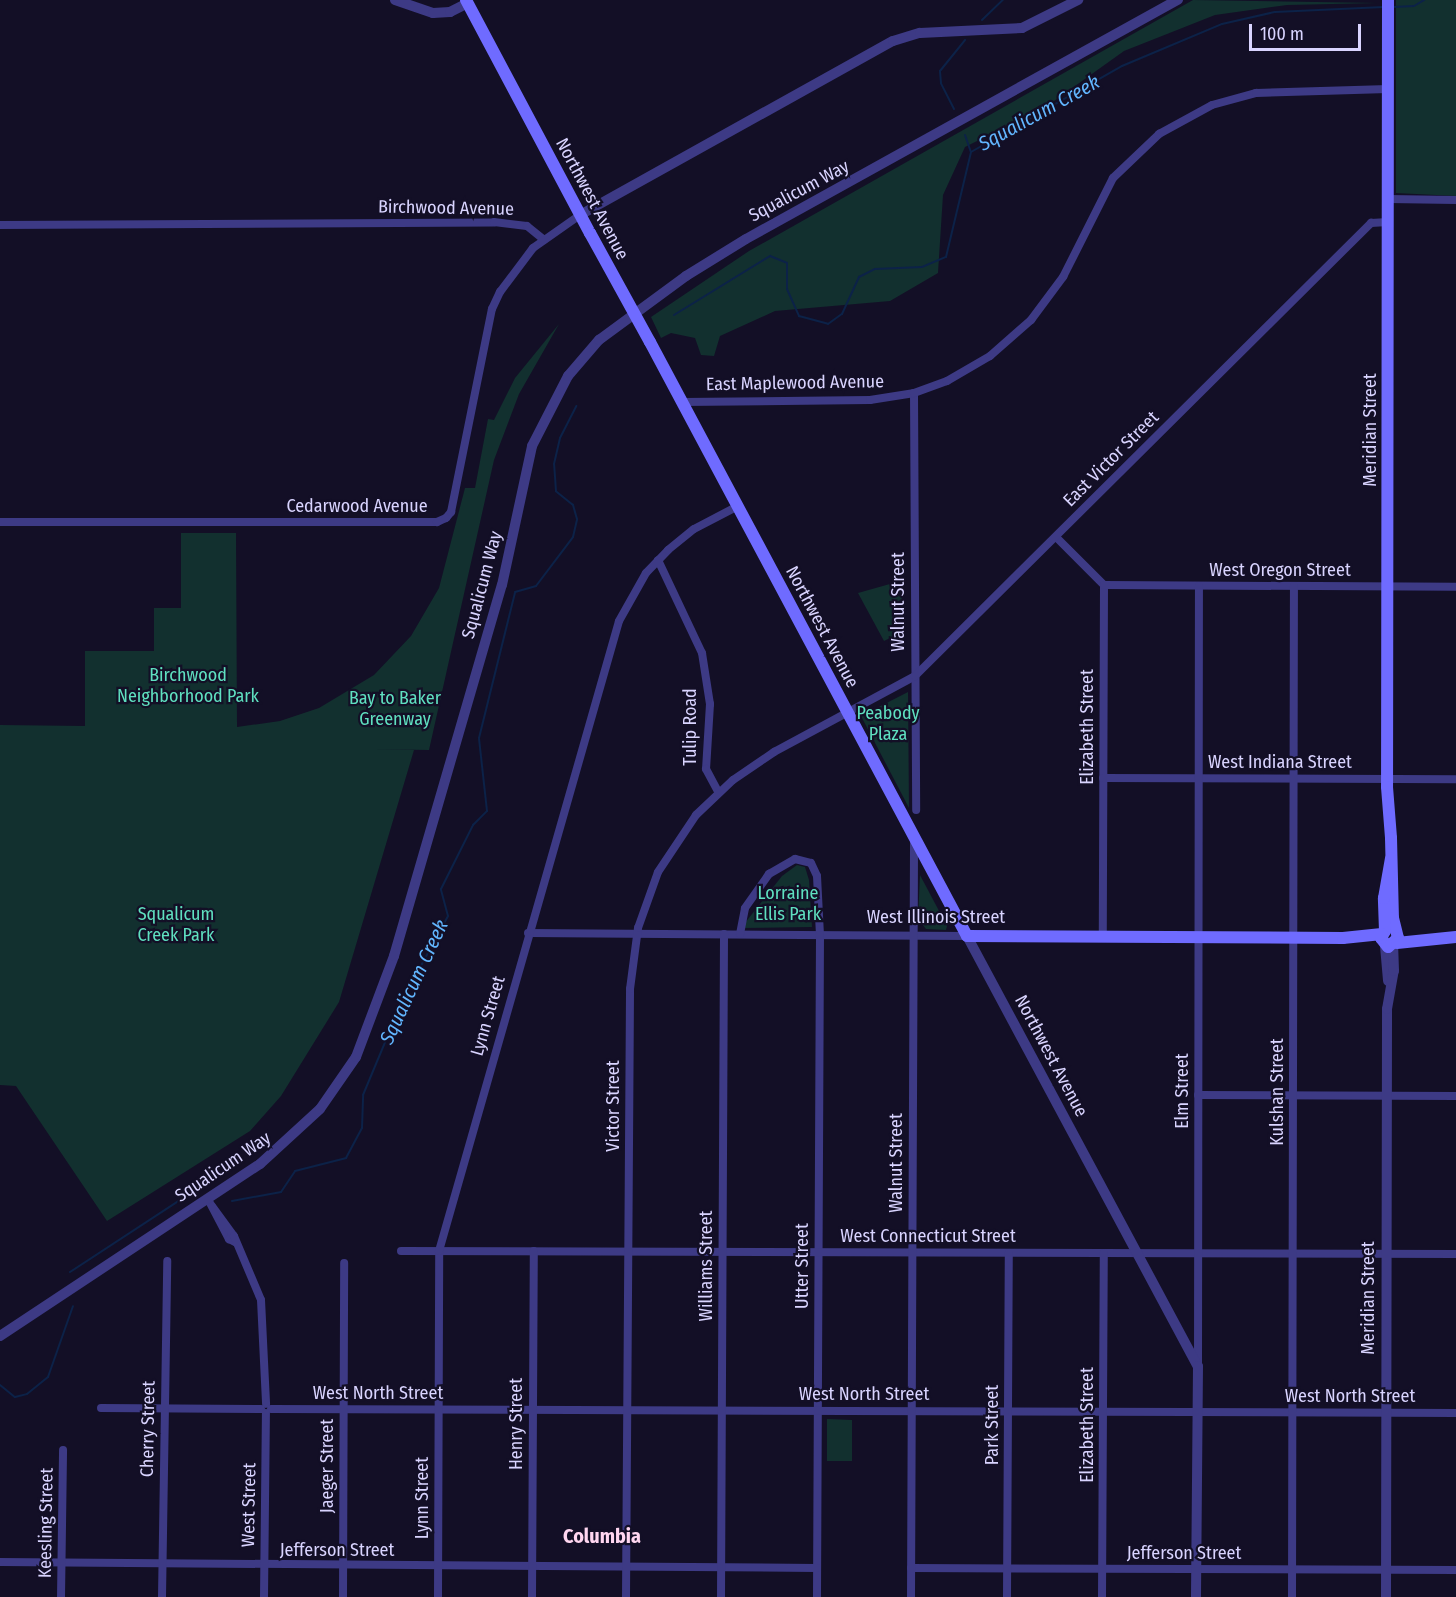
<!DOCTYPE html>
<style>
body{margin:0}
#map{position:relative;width:1456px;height:1597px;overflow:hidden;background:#130f26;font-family:"Fira Sans Condensed",sans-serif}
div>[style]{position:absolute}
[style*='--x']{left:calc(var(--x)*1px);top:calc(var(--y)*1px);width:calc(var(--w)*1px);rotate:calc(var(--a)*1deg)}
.green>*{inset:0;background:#12302f}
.stream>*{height:2px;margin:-1px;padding:0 1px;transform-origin:1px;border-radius:1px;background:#0c2248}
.minor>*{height:8px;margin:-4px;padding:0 4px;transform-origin:4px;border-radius:4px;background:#3d3a85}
.tertiary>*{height:10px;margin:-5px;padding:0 5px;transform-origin:5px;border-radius:5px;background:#3d3a85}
.secondary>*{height:12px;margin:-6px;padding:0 6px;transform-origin:6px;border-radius:6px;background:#6f6bff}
.secondary-bridge>*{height:12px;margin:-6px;padding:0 6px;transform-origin:6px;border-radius:6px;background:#6f6bff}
span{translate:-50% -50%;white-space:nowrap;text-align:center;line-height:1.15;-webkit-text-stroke:4.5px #130f26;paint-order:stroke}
.street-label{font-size:18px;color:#d9d4ff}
.park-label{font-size:18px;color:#5fe0c0}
.water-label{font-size:20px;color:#62b6ff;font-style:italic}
.neighbourhood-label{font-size:20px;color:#ffd6f0;font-weight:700}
.scale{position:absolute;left:1249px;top:24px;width:112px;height:27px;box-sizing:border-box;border:3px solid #d9d4ff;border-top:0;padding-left:8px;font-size:18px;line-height:21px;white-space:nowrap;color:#d9d4ff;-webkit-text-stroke:4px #130f26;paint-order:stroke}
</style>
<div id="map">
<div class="green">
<div style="clip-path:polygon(1193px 0,1378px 3px,1287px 5px,1215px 15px,1124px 51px,1047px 106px,965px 147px,943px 195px,938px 273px,890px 301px,775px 311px,720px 336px,714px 356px,701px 355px,695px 338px,671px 333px,661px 338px,651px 317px,749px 251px)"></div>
<div style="clip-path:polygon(1396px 0,1456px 0,1456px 196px,1396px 193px)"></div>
<div style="clip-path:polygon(559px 324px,519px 394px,494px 460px,429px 750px,370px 749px,414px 750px,339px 1002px,281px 1096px,250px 1131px,107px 1221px,16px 1086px,0 1085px,0 725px,85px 726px,85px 651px,154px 651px,154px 608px,181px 608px,181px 533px,236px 533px,237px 727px,280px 721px,319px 708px,374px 675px,411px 636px,439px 588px,465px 488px,475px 488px,488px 419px,494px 420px,515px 378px)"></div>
<div style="clip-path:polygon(904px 580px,904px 610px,898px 617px,904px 631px,884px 641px,858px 593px)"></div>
<div style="clip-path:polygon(908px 692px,909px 808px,861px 716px)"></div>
<div style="clip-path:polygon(797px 865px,805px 867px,809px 880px,812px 927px,741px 928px,782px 876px)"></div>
<div style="clip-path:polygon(920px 875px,947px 926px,946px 930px,926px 929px,918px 919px)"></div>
<div style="clip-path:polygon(827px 1419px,852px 1420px,852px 1461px,827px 1461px)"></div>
</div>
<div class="stream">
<div style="--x:1393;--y:7;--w:21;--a:-3"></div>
<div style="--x:1414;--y:6;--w:12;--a:-31"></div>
<div style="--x:982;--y:20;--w:29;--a:-44"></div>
<div style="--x:954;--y:109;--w:29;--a:-117"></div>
<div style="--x:941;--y:83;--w:12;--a:-95"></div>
<div style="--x:940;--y:71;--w:40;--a:-51"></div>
<div style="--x:965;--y:135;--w:18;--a:71"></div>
<div style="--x:674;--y:315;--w:113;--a:-31.6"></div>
<div style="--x:770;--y:256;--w:18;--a:22"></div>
<div style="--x:787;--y:263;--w:26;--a:90"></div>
<div style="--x:787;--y:289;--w:30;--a:66"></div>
<div style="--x:799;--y:316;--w:30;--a:15"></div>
<div style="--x:828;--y:324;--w:17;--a:-36"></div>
<div style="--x:842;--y:314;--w:41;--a:-65.3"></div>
<div style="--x:859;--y:277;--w:18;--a:-27"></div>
<div style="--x:875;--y:269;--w:47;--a:-2.4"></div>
<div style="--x:922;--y:267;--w:26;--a:-23"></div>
<div style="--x:946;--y:257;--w:108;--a:-76.6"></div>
<div style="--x:971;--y:152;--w:174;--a:-29.7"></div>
<div style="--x:1122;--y:66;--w:108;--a:-22.8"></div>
<div style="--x:1222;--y:24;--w:54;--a:-12.8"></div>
<div style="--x:1275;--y:12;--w:109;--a:-2.6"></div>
<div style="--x:232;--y:1201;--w:50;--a:-10.4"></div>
<div style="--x:281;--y:1192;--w:25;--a:-56"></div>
<div style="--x:295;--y:1171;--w:53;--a:-14.3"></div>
<div style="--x:346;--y:1158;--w:34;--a:-62"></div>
<div style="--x:362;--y:1128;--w:33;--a:-88"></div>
<div style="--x:363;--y:1095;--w:106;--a:-67.3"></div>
<div style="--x:404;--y:997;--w:92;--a:-61.5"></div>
<div style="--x:448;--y:916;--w:28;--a:-105"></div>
<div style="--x:441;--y:889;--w:72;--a:-63.4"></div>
<div style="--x:473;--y:825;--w:20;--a:-45"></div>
<div style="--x:487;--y:811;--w:73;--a:-96.3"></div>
<div style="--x:479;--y:738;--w:150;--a:-76.1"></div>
<div style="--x:515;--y:592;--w:22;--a:-16"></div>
<div style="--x:536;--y:586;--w:61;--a:-52.9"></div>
<div style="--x:573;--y:537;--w:18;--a:-77"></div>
<div style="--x:577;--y:519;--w:15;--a:-106"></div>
<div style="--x:573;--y:505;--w:22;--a:-141"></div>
<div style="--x:556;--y:491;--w:27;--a:-94"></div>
<div style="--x:554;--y:464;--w:27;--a:-77"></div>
<div style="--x:560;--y:438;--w:36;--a:-63"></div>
<div style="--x:70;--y:1272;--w:139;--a:-33.2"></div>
<div style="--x:0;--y:1385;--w:19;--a:39"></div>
<div style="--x:15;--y:1397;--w:12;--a:-14"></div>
<div style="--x:27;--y:1394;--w:27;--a:-39"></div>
<div style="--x:48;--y:1377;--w:75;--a:-70.6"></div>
</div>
<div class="minor">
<div style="--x:1388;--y:199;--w:68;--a:0.8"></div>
<div style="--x:0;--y:225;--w:494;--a:-0.3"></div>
<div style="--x:494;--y:222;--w:33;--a:7"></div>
<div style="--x:527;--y:226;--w:22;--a:39"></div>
<div style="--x:914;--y:393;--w:417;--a:89.7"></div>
<div style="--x:682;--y:402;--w:188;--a:-0.6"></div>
<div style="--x:870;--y:400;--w:45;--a:-9"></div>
<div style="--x:914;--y:393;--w:35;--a:-20"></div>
<div style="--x:947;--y:381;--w:50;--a:-30.2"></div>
<div style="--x:990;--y:356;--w:55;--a:-41.3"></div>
<div style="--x:1031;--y:320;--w:54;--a:-53.3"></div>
<div style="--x:1063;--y:277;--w:111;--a:-63.2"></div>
<div style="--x:1113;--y:178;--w:64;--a:-43.7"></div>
<div style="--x:1159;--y:134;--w:60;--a:-28.7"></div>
<div style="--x:1212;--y:105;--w:46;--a:-15.3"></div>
<div style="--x:1256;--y:93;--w:132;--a:-1.7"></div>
<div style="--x:0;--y:522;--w:437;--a:0"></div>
<div style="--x:437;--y:522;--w:10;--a:-24"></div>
<div style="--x:446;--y:518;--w:8;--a:-50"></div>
<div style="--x:451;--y:512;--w:207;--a:-78.6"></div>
<div style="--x:492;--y:309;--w:19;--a:-65"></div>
<div style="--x:500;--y:292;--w:55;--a:-53.1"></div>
<div style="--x:533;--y:248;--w:57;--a:-35.1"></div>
<div style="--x:1056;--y:537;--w:68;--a:45"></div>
<div style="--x:1104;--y:585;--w:351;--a:90.2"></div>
<div style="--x:658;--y:560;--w:103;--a:64.7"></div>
<div style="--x:702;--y:653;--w:52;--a:81.1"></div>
<div style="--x:710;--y:704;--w:65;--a:93.5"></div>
<div style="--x:706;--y:769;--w:26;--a:62"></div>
<div style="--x:1104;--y:585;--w:352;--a:0.3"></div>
<div style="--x:1103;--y:778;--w:353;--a:0.2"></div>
<div style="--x:528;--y:933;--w:439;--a:0.4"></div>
<div style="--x:740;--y:934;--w:26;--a:-79"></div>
<div style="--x:745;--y:908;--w:42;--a:-54.8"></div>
<div style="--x:769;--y:874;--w:30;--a:-30"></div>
<div style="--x:795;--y:859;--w:16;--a:14"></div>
<div style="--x:811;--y:863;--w:14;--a:65"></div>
<div style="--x:817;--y:876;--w:59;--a:87.1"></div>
<div style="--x:820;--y:935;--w:662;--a:90.26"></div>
<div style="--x:1198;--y:1095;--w:258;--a:0.2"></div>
<div style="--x:210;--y:1203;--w:41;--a:62.2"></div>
<div style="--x:229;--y:1239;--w:7;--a:27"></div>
<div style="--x:212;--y:1206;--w:37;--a:54"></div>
<div style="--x:234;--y:1236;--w:69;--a:67.1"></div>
<div style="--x:261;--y:1300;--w:104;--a:87.2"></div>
<div style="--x:401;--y:1251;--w:1055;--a:0.16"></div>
<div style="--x:1198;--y:1366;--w:780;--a:-89.93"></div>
<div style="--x:101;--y:1408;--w:160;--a:0.4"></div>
<div style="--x:271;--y:1409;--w:1185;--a:0.19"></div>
<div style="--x:0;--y:1562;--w:817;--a:0.42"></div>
<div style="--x:911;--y:1568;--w:545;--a:0.21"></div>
<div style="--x:61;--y:1597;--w:147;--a:-89.2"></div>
<div style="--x:162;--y:1597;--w:336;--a:-89.1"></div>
<div style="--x:264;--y:1597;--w:184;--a:-89.4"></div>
<div style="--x:343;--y:1597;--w:334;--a:-89.8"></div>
<div style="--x:438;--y:1597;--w:346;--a:-89.8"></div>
<div style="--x:439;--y:1251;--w:655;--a:-74.05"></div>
<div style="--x:619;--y:621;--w:55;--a:-60.6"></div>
<div style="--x:646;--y:573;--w:32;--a:-46"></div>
<div style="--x:668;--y:550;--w:33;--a:-39"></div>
<div style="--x:694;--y:529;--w:50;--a:-27.6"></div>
<div style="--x:532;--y:1597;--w:346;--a:-89.7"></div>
<div style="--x:626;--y:1597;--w:608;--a:-89.62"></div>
<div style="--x:630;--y:989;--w:62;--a:-82.5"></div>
<div style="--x:638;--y:928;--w:59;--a:-70.3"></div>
<div style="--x:658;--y:872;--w:69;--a:-56.3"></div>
<div style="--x:696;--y:815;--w:51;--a:-43.4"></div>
<div style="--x:733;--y:780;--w:50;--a:-34.3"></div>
<div style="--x:774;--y:752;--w:160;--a:-28.3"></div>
<div style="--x:915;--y:676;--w:643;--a:-44.81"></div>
<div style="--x:1371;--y:223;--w:17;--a:-3"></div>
<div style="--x:721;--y:1597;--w:663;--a:-89.74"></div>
<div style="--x:911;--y:1597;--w:759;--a:-89.77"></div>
<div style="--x:1007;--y:1597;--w:344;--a:-89.7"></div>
<div style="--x:1102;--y:1597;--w:344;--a:-89.7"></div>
<div style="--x:1292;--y:1597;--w:1011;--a:-89.89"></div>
</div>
<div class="tertiary">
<div style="--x:395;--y:0;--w:40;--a:18.9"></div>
<div style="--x:433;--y:13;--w:17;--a:-3"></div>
<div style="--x:450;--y:12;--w:20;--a:-27"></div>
<div style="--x:580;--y:215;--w:358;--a:-29.1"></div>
<div style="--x:893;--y:41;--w:28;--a:-17"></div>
<div style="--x:920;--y:33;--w:102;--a:-2.8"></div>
<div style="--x:1022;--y:28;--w:63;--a:-26.6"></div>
<div style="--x:967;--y:936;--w:488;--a:61.8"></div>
<div style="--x:1198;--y:1366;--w:231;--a:90.5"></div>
<div style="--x:1385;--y:946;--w:35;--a:85"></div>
<div style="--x:0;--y:1336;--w:312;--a:-33.5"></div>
<div style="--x:260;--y:1164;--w:81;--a:-42.5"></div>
<div style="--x:320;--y:1109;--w:63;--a:-55.3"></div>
<div style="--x:356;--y:1057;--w:108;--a:-69.4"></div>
<div style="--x:394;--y:956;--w:386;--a:-73.8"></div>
<div style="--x:502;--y:585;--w:142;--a:-77.8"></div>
<div style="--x:532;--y:446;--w:79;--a:-62.8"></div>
<div style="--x:568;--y:376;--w:48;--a:-49.3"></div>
<div style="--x:599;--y:340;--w:108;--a:-36.3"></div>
<div style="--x:686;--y:276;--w:70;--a:-31.7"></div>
<div style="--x:746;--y:239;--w:494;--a:-29"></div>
<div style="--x:1386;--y:1597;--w:588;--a:-89.9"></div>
<div style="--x:1387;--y:1009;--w:39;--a:-80"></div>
<div style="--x:1394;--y:971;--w:25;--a:-92"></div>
</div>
<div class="secondary">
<div style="--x:466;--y:0;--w:264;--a:62"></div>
<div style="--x:1388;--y:0;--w:787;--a:90.07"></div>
<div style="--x:1387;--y:787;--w:51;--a:85.5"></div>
<div style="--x:1391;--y:838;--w:80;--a:88.6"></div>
<div style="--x:1393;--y:918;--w:21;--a:76"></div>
<div style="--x:1398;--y:938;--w:13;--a:138"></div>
<div style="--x:1388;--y:947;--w:11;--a:-128"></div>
<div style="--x:1381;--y:938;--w:8;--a:-60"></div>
<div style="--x:1385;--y:931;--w:33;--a:-92"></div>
<div style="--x:1384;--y:898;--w:40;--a:-80"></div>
<div style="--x:650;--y:342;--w:673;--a:61.91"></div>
<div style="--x:967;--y:936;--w:376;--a:0.3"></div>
<div style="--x:1343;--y:938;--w:39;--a:-6"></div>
<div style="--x:1397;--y:943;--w:59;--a:-5.8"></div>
</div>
<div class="secondary-bridge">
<div style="--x:590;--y:233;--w:124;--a:61.2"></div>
</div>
<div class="street-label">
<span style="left:799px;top:191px;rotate:-28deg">Squalicum Way</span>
<span style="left:592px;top:199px;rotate:62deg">Northwest Avenue</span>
<span style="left:446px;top:208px;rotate:1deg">Birchwood Avenue</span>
<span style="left:795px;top:383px;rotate:-1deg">East Maplewood Avenue</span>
<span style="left:1370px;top:430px;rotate:-90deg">Meridian Street</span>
<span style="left:1111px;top:459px;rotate:-45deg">East Victor Street</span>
<span style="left:357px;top:506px">Cedarwood Avenue</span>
<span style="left:1280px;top:570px">West Oregon Street</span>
<span style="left:482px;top:585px;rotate:-75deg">Squalicum Way</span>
<span style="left:898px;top:602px;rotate:-90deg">Walnut Street</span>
<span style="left:822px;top:627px;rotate:62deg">Northwest Avenue</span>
<span style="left:690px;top:727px;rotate:-90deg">Tulip Road</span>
<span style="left:1087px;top:727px;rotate:-90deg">Elizabeth Street</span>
<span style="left:1280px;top:762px">West Indiana Street</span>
<span style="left:936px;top:917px">West Illinois Street</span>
<span style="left:488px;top:1016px;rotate:-74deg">Lynn Street</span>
<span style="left:1051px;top:1056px;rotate:62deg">Northwest Avenue</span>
<span style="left:1182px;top:1091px;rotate:-90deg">Elm Street</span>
<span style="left:1277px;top:1092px;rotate:-90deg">Kulshan Street</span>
<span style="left:613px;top:1106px;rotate:-90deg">Victor Street</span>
<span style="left:896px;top:1163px;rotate:-90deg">Walnut Street</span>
<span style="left:223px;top:1167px;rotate:-34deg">Squalicum Way</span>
<span style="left:928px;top:1236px">West Connecticut Street</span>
<span style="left:706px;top:1266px;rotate:-90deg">Williams Street</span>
<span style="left:802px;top:1266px;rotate:-90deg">Utter Street</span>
<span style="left:1368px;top:1298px;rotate:-90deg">Meridian Street</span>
<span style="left:378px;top:1393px">West North Street</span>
<span style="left:864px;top:1394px">West North Street</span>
<span style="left:1350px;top:1396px">West North Street</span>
<span style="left:516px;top:1424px;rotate:-90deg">Henry Street</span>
<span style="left:992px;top:1425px;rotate:-90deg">Park Street</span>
<span style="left:1087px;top:1425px;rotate:-90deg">Elizabeth Street</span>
<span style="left:148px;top:1429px;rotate:-89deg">Cherry Street</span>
<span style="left:327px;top:1466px;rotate:-90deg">Jaeger Street</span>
<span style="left:422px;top:1498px;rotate:-90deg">Lynn Street</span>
<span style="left:249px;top:1505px;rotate:-89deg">West Street</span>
<span style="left:46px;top:1523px;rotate:-89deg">Keesling Street</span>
<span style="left:337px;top:1550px">Jefferson Street</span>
<span style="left:1184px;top:1553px">Jefferson Street</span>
</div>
<div class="park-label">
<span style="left:188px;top:686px">Birchwood<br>Neighborhood Park</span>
<span style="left:395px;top:709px">Bay to Baker<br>Greenway</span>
<span style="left:888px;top:724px">Peabody<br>Plaza</span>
<span style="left:788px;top:904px">Lorraine<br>Ellis Park</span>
<span style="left:176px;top:925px">Squalicum<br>Creek Park</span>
</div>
<div class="water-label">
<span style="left:1039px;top:113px;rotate:-29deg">Squalicum Creek</span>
<span style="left:414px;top:982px;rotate:-65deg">Squalicum Creek</span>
</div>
<div class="neighbourhood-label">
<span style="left:602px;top:1536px">Columbia</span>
</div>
<div class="scale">100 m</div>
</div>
